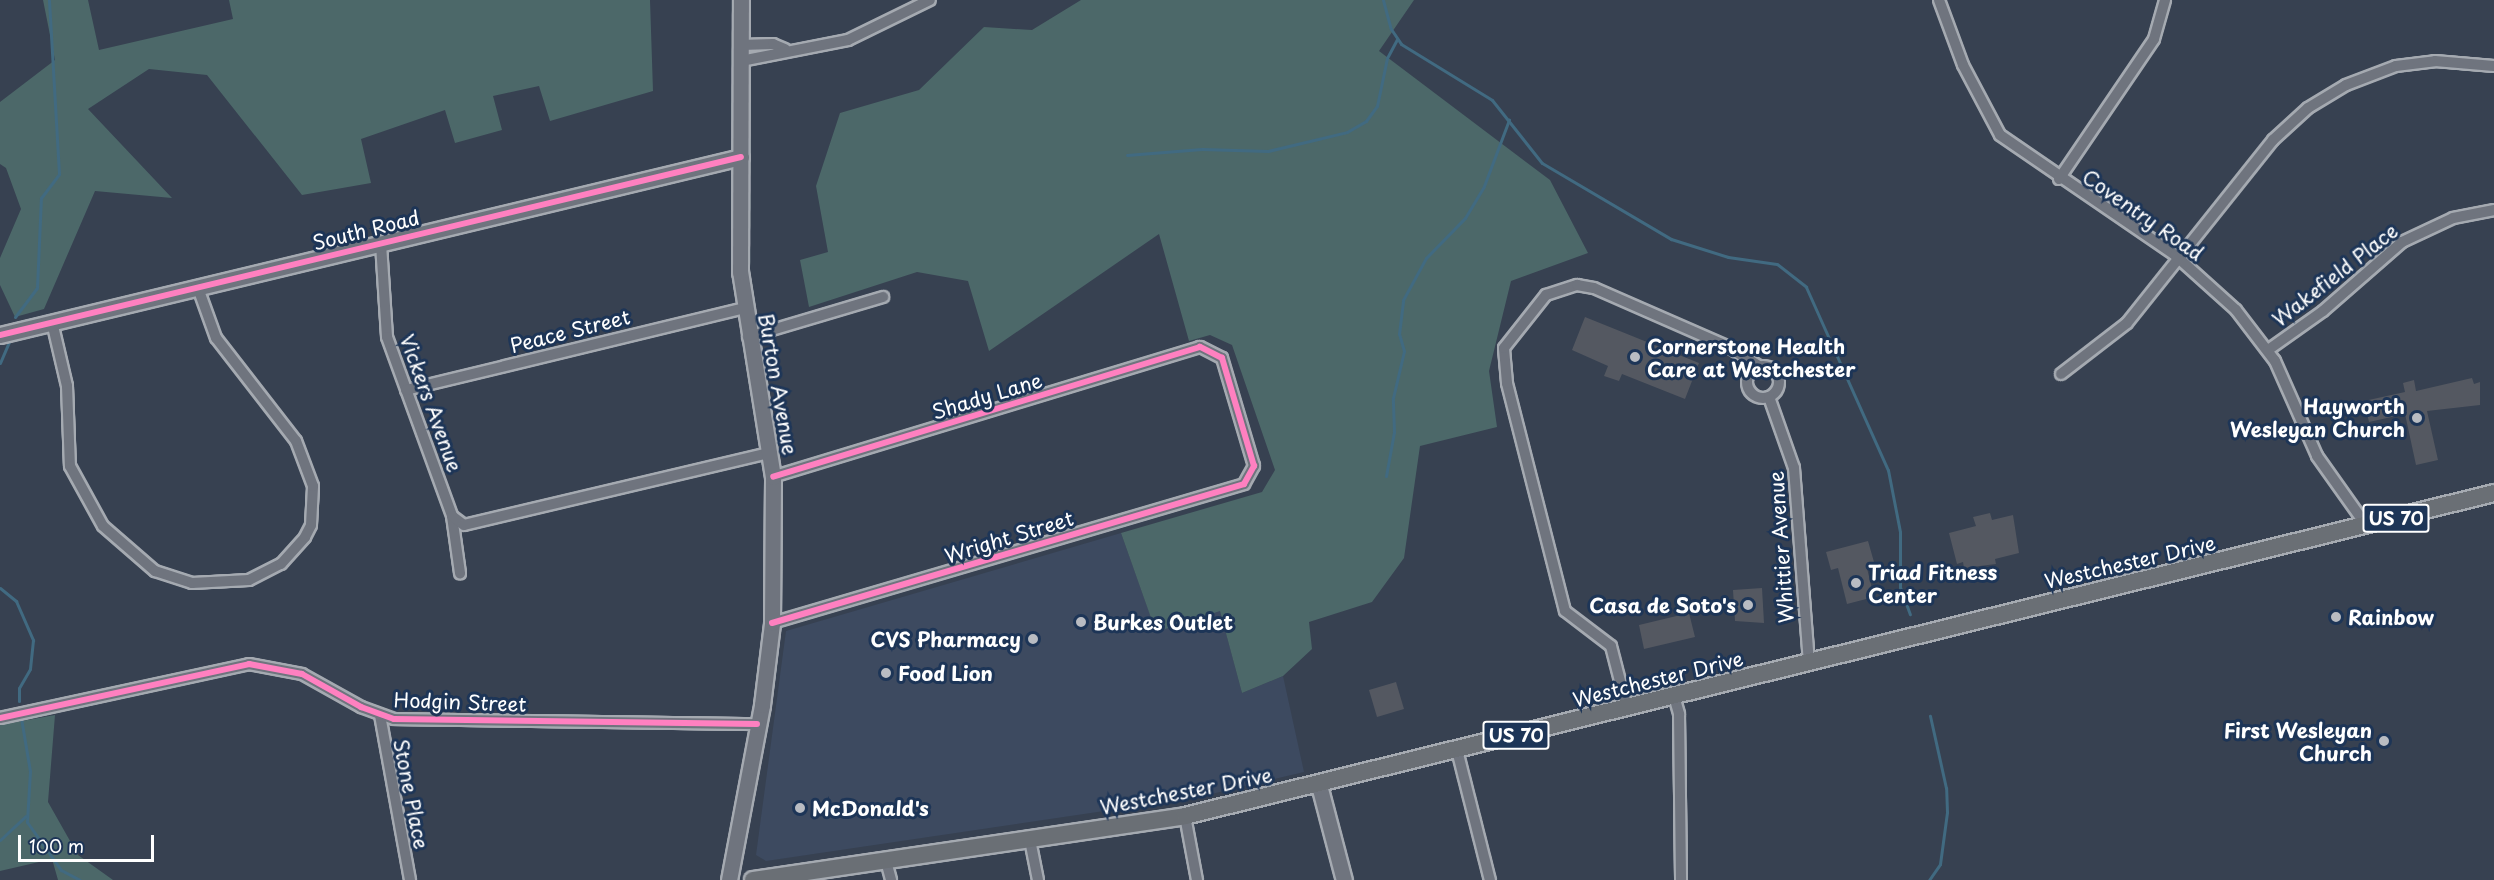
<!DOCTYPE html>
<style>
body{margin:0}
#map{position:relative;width:2494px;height:880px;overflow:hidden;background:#374151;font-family:"Playpen Sans",sans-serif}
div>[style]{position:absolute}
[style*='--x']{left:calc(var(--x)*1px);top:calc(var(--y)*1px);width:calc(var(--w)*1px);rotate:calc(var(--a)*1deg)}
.built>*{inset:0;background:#3d4a60}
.green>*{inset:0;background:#4c6869}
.stream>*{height:3px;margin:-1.5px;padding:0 1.5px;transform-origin:1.5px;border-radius:1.5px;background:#416a81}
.building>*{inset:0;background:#545861}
.roads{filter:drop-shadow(2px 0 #a5aab1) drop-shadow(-2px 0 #a5aab1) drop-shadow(0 2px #a5aab1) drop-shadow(0 -2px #a5aab1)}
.street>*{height:10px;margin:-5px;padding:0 5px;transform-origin:5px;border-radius:5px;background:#6f747e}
.street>.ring{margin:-5px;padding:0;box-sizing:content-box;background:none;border:10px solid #6f747e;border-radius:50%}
.secondary>*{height:15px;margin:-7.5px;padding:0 7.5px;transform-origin:7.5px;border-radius:7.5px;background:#6f747e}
.primary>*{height:16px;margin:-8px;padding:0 8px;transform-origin:8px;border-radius:8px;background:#6a6f75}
.cycleway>*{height:6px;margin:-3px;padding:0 3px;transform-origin:3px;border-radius:3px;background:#ff80c0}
.dots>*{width:16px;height:16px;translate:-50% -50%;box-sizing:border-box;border:3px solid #1d3557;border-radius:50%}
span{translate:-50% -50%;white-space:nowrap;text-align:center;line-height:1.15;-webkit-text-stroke:6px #1d3557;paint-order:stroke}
.shield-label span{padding:2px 4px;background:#1d3557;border:2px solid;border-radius:4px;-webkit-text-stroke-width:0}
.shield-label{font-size:18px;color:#fff;font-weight:700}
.street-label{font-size:20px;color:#fff}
.poi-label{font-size:20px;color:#fff;font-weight:700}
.left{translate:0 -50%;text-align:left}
.right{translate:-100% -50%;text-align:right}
.scale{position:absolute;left:18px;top:835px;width:136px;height:27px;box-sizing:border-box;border:3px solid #fff;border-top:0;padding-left:8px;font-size:18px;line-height:21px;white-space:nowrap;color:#fff;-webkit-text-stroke:4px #1d3557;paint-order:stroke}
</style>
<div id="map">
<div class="built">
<div style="clip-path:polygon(1121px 533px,1156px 631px,1220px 610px,1242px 693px,1283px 676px,1304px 772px,1199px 797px,766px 861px,756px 855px,786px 631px)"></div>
</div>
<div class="green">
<div style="clip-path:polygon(43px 0,88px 0,99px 50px,233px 19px,229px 0,650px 0,653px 91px,550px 121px,539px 86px,493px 96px,502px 130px,455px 143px,445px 110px,361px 139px,371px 183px,302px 195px,207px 75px,149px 69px,88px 109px,172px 198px,95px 191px,44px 309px,15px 317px,0 285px,0 258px,21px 209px,6px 168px,0 164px,0 102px,55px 60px)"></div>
<div style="clip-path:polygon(1081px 0,1414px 0,1379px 51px,1550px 180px,1588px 253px,1511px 281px,1489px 371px,1497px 427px,1420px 446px,1404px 558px,1372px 602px,1309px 622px,1312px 649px,1283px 676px,1242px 693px,1220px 611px,1156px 632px,1121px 533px,1262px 492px,1275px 470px,1232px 345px,1210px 335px,1189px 341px,1159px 234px,989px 351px,968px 281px,917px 272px,809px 307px,800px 260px,828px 252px,816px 186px,840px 113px,919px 90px,984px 27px,1032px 30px)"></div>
<div style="clip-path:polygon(55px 715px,48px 802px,78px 855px,113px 880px,58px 880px,52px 859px,0 871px,0 725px)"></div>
</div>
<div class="stream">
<div style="--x:1383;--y:0;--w:30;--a:75"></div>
<div style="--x:1391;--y:29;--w:18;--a:56"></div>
<div style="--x:1401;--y:44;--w:107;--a:31.6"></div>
<div style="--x:1492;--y:100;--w:80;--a:51.6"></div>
<div style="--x:1542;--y:163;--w:150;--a:30.5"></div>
<div style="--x:1671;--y:239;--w:60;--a:17.5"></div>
<div style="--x:1728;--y:257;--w:49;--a:8.1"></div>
<div style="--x:1777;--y:264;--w:37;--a:38"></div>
<div style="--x:1806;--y:287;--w:201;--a:65.9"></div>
<div style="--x:1888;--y:470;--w:63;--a:79"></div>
<div style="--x:1900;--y:532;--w:55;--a:90"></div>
<div style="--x:1900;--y:587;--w:29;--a:70"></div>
<div style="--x:1127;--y:155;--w:75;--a:-4.6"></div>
<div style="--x:1202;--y:149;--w:66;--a:1.7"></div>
<div style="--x:1268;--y:151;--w:81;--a:-13.5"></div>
<div style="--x:1347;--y:132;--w:22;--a:-30"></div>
<div style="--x:1366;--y:121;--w:19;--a:-54"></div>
<div style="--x:1377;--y:106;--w:49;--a:-78.2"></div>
<div style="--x:1387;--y:58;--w:21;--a:-62"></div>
<div style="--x:15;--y:317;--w:36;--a:-53"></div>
<div style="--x:37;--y:288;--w:90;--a:-87.5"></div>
<div style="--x:41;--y:198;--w:30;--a:-53"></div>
<div style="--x:59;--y:174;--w:174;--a:-93.3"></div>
<div style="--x:0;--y:363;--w:23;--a:-67"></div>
<div style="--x:1386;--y:476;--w:45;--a:-79.7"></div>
<div style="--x:1394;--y:432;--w:34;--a:-92"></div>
<div style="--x:1393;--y:398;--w:48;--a:-76.8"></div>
<div style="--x:1404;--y:351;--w:18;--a:-106"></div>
<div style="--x:1399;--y:334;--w:34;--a:-83"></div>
<div style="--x:1403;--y:300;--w:48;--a:-61.3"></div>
<div style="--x:1426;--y:258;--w:56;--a:-45.7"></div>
<div style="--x:1465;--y:218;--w:37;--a:-59"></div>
<div style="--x:1484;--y:186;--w:71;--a:-69.3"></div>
<div style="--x:0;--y:588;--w:21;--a:39"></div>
<div style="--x:16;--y:601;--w:43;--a:66.4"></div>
<div style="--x:33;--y:640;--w:29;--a:96"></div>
<div style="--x:30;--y:669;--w:22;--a:120"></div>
<div style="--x:19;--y:688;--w:13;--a:90"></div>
<div style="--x:21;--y:718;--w:54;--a:80.4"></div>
<div style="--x:30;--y:771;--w:51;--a:93.4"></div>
<div style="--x:27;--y:822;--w:59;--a:54.7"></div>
<div style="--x:61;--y:870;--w:21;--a:28"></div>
<div style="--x:0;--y:840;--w:35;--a:-43"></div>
<div style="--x:1929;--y:880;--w:19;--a:-55"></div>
<div style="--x:1940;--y:864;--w:52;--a:-82.3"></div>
<div style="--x:1947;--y:812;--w:24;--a:-92"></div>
<div style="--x:1946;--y:788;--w:74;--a:-102.5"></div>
</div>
<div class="building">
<div style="clip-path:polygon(1585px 317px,1699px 363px,1685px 399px,1622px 374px,1619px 381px,1604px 376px,1608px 366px,1572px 350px)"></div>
<div style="clip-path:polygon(2472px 378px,2474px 384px,2480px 382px,2480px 405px,2427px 411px,2438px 460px,2416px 465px,2405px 414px,2369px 422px,2364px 401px,2405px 392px,2403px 383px,2414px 380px,2416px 391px)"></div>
<div style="clip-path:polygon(1990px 513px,1992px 520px,2013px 515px,2019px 553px,1995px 559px,1996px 564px,1964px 568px,1963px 562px,1957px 564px,1949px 533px,1976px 526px,1973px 517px)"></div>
<div style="clip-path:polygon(1868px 541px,1874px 562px,1866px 564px,1874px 597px,1847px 604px,1838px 568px,1831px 570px,1826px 552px)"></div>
<div style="clip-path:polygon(1762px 588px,1764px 623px,1735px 621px,1733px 590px)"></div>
<div style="clip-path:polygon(1689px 613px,1695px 637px,1644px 649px,1639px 625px)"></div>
<div style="clip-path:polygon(1396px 682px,1404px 709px,1377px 717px,1369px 690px)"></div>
</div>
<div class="roads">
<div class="street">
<div style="--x:1939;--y:0;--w:69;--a:69.7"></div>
<div style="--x:1963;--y:65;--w:79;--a:62.1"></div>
<div style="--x:2000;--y:135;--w:212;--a:34.4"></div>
<div style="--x:2175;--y:255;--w:82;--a:42"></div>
<div style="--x:2236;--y:310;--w:64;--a:52.6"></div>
<div style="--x:2275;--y:361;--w:104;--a:66.1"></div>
<div style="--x:2317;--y:456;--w:85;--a:54.6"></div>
<div style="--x:741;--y:45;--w:32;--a:-2"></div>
<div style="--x:773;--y:44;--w:13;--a:23"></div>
<div style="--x:741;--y:61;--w:109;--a:-11.1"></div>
<div style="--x:848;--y:40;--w:91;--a:-26"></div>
<div style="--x:2059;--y:179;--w:169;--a:-55.8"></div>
<div style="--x:2154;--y:39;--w:41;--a:-74.2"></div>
<div style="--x:381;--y:244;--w:93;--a:86.3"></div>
<div style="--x:387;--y:337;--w:190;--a:70"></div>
<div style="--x:452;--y:516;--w:58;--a:82"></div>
<div style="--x:52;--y:322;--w:66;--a:76.8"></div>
<div style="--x:67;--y:386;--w:80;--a:87.9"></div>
<div style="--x:70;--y:466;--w:68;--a:61.2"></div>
<div style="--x:103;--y:526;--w:69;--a:40.9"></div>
<div style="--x:155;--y:571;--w:39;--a:18"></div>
<div style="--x:192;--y:583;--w:57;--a:-3"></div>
<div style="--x:249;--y:580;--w:36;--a:-27"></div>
<div style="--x:281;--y:564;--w:36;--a:-48"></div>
<div style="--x:305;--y:537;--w:13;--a:-63"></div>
<div style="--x:311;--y:525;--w:39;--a:-87"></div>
<div style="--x:313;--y:486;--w:48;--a:-110.7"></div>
<div style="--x:296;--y:441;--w:130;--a:-127.8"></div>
<div style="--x:216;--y:338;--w:53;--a:-109.8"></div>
<div style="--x:748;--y:337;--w:141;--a:-16.5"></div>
<div style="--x:2268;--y:350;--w:67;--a:-35.3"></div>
<div style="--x:2323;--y:311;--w:105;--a:-41.1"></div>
<div style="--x:2402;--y:242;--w:56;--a:-25.2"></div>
<div style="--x:2453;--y:218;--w:42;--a:-11"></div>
<div class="ring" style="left:1747px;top:366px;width:22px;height:22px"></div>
<div style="--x:2061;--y:374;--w:83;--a:-37.7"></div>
<div style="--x:2127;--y:323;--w:234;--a:-51.4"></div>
<div style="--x:2273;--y:140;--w:47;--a:-42.4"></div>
<div style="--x:2308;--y:108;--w:44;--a:-31.2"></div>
<div style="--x:2346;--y:85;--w:53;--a:-20.8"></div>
<div style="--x:2396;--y:66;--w:39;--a:-7"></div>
<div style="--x:2435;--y:61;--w:59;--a:4.8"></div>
<div style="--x:406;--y:390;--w:348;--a:-13.6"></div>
<div style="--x:1769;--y:397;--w:75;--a:70.6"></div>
<div style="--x:1794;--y:468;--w:196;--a:85.6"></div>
<div style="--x:452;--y:516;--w:15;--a:37"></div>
<div style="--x:464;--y:525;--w:312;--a:-13.3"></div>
<div style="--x:772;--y:623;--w:492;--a:-16.4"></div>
<div style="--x:1244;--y:484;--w:21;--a:-61"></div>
<div style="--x:1254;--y:466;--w:113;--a:-106.5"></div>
<div style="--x:1222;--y:358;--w:25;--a:-153"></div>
<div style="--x:1200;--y:347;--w:446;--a:163.1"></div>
<div style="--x:1674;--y:696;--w:19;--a:74"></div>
<div style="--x:1679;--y:714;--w:166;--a:89.3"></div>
<div style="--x:1627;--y:708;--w:64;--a:-104.5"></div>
<div style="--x:1611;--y:646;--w:58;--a:-142.7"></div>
<div style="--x:1565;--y:611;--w:235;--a:-104.3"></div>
<div style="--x:1507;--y:383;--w:35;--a:-95"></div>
<div style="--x:1504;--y:348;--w:68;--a:-51.6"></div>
<div style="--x:1546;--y:295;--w:33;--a:-18"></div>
<div style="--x:1577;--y:285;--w:17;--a:10"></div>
<div style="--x:1594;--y:288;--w:145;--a:23.6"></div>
<div style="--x:1727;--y:346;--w:39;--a:32"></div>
<div style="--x:380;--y:715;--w:168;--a:79.7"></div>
<div style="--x:0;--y:718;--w:255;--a:-12.2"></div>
<div style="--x:249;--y:664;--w:54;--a:10.7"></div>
<div style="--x:302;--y:674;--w:68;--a:29.2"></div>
<div style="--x:361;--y:707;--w:35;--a:20"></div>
<div style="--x:394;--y:719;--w:363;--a:0.8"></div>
<div style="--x:1457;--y:750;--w:134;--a:75.8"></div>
<div style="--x:1185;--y:816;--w:65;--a:79.4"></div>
<div style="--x:1030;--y:840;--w:41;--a:78.7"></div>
<div style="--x:886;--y:861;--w:20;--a:75"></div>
</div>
<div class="secondary">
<div style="--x:0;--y:335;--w:762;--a:-13.51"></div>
<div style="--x:1319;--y:785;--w:98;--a:75.3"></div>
<div style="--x:729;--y:880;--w:178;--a:-79.3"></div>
<div style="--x:762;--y:705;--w:83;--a:-83"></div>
<div style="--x:772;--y:623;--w:146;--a:-89.6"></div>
<div style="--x:773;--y:477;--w:208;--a:-99.1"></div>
<div style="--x:740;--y:272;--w:272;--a:-89.8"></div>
</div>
<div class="primary">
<div style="--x:753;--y:880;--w:437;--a:-8.4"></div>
<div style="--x:1185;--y:816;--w:1348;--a:-13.86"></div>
</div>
</div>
<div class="cycleway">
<div style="--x:0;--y:335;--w:762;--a:-13.51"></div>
<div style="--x:772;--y:623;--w:492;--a:-16.4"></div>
<div style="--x:1244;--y:484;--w:21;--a:-61"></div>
<div style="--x:1254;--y:466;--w:113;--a:-106.5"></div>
<div style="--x:1222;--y:358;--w:25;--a:-153"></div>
<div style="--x:1200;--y:347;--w:446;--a:163.1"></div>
<div style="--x:0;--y:718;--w:255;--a:-12.2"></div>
<div style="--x:249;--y:664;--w:54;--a:10.7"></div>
<div style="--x:302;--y:674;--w:68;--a:29.2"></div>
<div style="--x:361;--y:707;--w:35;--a:20"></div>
<div style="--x:394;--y:719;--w:363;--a:0.8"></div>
</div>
<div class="dots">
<div style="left:1635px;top:357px;background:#b9bcc2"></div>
<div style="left:2417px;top:418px;background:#b9bcc2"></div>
<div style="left:1856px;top:583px;background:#b9bcc2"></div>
<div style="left:1748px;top:605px;background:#b9bcc2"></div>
<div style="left:2336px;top:617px;background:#b9bcc2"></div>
<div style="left:1081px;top:622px;background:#b9bcc2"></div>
<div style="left:1033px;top:639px;background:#b9bcc2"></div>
<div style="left:886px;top:673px;background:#b9bcc2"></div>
<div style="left:2384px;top:741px;background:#b9bcc2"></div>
<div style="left:800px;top:808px;background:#b9bcc2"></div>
</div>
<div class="shield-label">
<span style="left:2396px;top:518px">US 70</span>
<span style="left:1516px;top:735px">US 70</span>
</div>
<div class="street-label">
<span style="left:2143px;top:215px;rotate:35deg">Coventry Road</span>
<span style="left:366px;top:230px;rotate:-14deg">South Road</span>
<span style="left:2335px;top:275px;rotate:-38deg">Wakefield Place</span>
<span style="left:570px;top:331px;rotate:-14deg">Peace Street</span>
<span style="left:778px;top:384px;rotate:80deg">Burton Avenue</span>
<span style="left:987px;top:396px;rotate:-17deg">Shady Lane</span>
<span style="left:431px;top:403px;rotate:70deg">Vickers Avenue</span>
<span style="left:1009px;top:537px;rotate:-17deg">Wright Street</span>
<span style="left:1781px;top:547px;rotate:-94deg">Whittier Avenue</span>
<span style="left:2130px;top:562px;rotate:-13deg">Westchester Drive</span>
<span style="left:1658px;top:679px;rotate:-14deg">Westchester Drive</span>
<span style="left:460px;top:702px;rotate:2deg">Hodgin Street</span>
<span style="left:1186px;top:791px;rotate:-11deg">Westchester Drive</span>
<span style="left:411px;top:794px;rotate:79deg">Stone Place</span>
</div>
<div class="poi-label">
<span class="left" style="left:1647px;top:358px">Cornerstone Health<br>Care at Westchester</span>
<span class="right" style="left:2405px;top:418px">Hayworth<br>Wesleyan Church</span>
<span class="left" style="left:1868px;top:584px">Triad Fitness<br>Center</span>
<span class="right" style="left:1736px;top:605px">Casa de Soto's</span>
<span class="left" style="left:2348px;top:617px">Rainbow</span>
<span class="left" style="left:1093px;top:622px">Burkes Outlet</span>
<span class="right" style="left:1021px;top:639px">CVS Pharmacy</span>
<span class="left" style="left:898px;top:673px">Food Lion</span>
<span class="right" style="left:2372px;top:742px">First Wesleyan<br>Church</span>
<span class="left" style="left:812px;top:808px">McDonald's</span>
</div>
<div class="scale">100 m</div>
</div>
